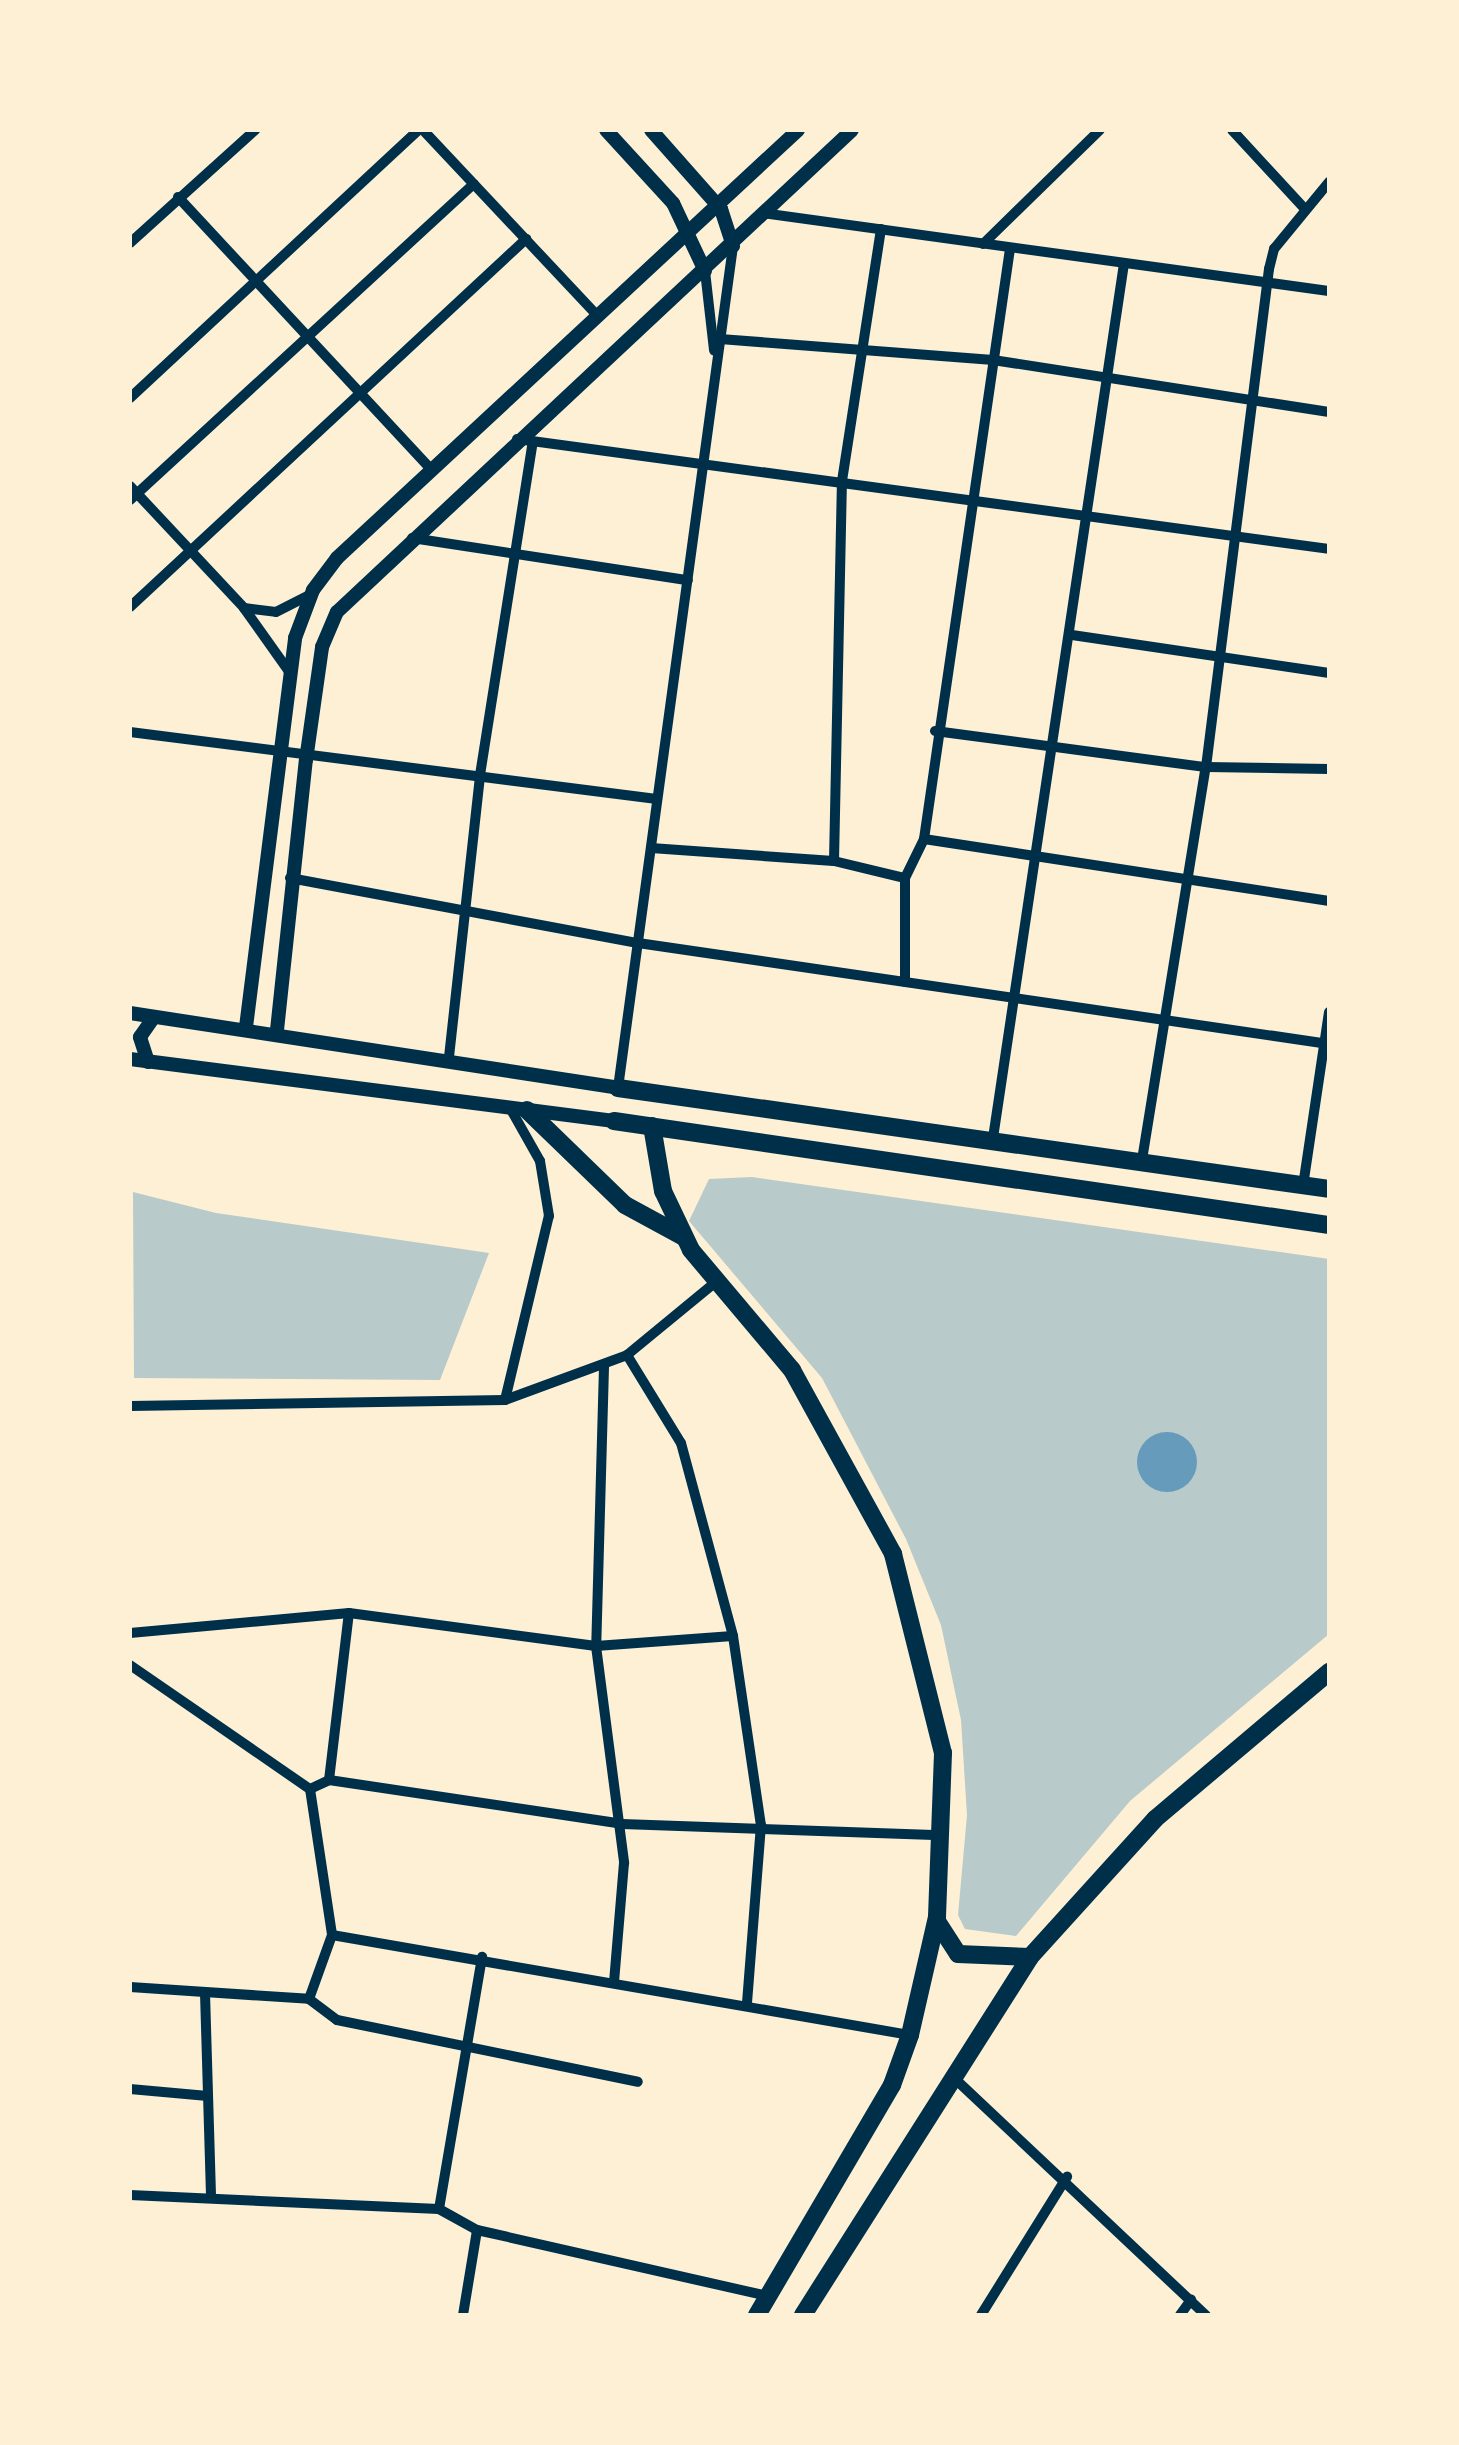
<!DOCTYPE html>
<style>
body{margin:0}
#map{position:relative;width:1459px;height:2445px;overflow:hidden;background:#fdf0d5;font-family:"Playfair Display",serif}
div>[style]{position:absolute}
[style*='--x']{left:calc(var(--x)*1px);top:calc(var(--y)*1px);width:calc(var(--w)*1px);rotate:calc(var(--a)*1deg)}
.green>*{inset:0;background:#b9caca}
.water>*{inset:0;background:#669bbc}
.round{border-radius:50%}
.minor>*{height:10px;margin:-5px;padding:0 5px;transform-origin:5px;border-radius:5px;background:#003049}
.secondary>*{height:14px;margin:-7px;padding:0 7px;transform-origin:7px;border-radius:7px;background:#003049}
.trunk>*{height:18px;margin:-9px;padding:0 9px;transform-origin:9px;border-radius:9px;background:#003049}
span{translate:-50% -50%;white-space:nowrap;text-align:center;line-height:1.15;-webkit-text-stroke:9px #fdf0d5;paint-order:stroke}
.frame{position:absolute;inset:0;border:132px solid #fdf0d5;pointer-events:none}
</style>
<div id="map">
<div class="green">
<div style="clip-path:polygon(752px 1177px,1329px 1259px,1329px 1634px,1130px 1801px,1016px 1936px,965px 1929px,958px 1915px,967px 1815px,961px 1720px,941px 1625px,906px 1539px,822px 1378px,689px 1221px,709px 1179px)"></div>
<div style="clip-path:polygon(133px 1192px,216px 1213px,489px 1253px,440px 1380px,134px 1378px)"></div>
</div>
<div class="water">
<div class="round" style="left:1137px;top:1432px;width:60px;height:60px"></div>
</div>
<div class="minor">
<div style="--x:423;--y:130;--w:254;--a:46.8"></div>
<div style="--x:1232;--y:130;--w:105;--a:47.3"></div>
<div style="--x:178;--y:197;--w:371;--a:47.1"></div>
<div style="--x:762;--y:213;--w:572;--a:7.83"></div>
<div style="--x:130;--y:243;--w:169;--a:-42.1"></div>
<div style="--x:983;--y:244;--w:163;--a:-44.3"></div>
<div style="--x:705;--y:271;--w:80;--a:83.5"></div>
<div style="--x:720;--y:339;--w:274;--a:4.4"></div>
<div style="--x:993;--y:360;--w:340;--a:8.8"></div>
<div style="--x:130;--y:398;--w:393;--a:-42.9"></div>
<div style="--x:517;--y:439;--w:819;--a:7.71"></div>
<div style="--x:130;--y:486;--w:167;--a:46.9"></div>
<div style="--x:130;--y:500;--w:467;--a:-42.6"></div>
<div style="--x:412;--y:538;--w:279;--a:8.7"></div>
<div style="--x:130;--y:607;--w:541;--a:-42.9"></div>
<div style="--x:1072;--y:635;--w:260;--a:8.4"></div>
<div style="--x:288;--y:670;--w:76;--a:-125.4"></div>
<div style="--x:244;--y:608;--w:32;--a:7"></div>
<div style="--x:276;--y:612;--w:37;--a:-27"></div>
<div style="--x:935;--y:731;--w:273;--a:7.6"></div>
<div style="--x:1206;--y:767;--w:123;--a:0.9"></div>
<div style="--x:130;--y:732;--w:531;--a:7.25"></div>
<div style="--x:924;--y:839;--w:410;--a:8.7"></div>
<div style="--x:651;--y:848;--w:183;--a:4.1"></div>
<div style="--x:834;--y:861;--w:73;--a:13.5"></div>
<div style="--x:834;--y:861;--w:380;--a:-88.8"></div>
<div style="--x:842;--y:481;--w:255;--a:-81.2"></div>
<div style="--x:290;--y:878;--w:354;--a:10.6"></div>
<div style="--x:638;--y:943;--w:698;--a:8.32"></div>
<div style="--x:905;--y:982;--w:104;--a:-90"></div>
<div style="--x:905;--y:878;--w:43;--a:-64"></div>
<div style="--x:924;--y:839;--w:596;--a:-81.71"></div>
<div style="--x:449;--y:1057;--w:284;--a:-83.7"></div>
<div style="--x:480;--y:775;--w:337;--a:-81"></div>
<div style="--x:618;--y:1088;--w:850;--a:-82.22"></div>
<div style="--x:993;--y:1138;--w:884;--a:-81.48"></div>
<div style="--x:1142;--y:1160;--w:398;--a:-80.8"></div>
<div style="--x:1206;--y:767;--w:502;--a:-82.79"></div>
<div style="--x:1269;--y:269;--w:21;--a:-76"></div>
<div style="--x:1274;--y:249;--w:87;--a:-50.6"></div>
<div style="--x:1303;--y:1186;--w:176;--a:-81.5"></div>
<div style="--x:627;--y:1355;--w:103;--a:58.5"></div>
<div style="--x:681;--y:1443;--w:200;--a:74.9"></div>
<div style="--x:733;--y:1636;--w:191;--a:81.6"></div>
<div style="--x:761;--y:1825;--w:180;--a:94.5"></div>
<div style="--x:604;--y:1367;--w:279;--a:91.6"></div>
<div style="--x:596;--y:1646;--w:219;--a:82.6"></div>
<div style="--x:624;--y:1863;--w:118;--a:94.8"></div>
<div style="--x:505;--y:1400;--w:189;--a:-76.6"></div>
<div style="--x:549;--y:1216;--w:56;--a:-99.3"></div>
<div style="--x:540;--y:1161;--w:61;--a:-119.5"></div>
<div style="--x:130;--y:1406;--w:375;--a:-0.9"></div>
<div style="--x:505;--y:1400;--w:130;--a:-20.2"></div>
<div style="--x:627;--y:1355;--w:117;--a:-39.4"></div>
<div style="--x:130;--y:1633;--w:220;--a:-5.2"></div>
<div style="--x:349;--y:1613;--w:249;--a:7.6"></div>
<div style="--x:596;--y:1646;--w:137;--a:-4.2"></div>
<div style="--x:130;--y:1665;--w:219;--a:34.6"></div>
<div style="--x:310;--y:1789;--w:21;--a:-25"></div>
<div style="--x:329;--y:1780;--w:296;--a:8.5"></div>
<div style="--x:622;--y:1824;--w:319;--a:2"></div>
<div style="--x:329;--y:1780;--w:168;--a:-83.2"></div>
<div style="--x:310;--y:1789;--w:148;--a:81.4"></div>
<div style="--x:130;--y:1987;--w:179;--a:3.8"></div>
<div style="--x:309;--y:1999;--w:68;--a:-70.2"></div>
<div style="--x:332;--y:1935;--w:587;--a:9.82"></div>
<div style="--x:205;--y:1993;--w:203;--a:88.3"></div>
<div style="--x:309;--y:1999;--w:35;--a:37"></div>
<div style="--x:337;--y:2020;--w:307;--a:11.6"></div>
<div style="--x:952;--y:2076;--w:349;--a:43.3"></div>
<div style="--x:130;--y:2089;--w:78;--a:5.1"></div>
<div style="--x:130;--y:2195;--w:309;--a:2.6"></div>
<div style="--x:439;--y:2209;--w:43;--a:28.9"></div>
<div style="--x:477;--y:2230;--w:298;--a:12.8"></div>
<div style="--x:439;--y:2209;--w:256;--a:-80.3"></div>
<div style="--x:463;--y:2315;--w:86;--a:-80.6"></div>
<div style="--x:981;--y:2315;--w:163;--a:-58.1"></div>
<div style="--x:1180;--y:2315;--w:19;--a:-54"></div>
</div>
<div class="secondary">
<div style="--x:606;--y:130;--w:99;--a:47.5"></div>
<div style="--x:673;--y:203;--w:75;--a:64.8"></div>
<div style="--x:651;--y:130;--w:106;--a:48.5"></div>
<div style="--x:721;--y:209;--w:39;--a:72"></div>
<div style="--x:130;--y:1013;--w:494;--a:8.7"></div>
<div style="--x:246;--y:1027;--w:392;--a:-82.8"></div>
<div style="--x:295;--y:638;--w:51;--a:-69.4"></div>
<div style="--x:313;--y:590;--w:40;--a:-53"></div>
<div style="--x:337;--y:558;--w:629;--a:-42.87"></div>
<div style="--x:277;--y:1030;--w:272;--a:-83.9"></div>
<div style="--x:306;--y:760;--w:114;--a:-81.9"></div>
<div style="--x:322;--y:647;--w:38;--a:-67"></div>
<div style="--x:337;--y:612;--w:705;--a:-43.1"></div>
<div style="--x:130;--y:1059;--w:488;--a:7.3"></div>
<div style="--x:148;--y:1062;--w:26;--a:-108"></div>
<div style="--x:140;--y:1037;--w:24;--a:-55"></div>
</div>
<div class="trunk">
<div style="--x:618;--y:1088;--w:718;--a:8.08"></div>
<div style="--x:527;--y:1110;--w:136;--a:44.1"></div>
<div style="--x:625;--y:1205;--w:67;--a:28.5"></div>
<div style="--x:614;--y:1121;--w:723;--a:8.28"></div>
<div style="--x:652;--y:1126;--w:66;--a:80.4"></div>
<div style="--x:663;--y:1191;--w:65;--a:64.6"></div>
<div style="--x:691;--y:1250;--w:157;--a:49.9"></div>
<div style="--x:792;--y:1370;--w:210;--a:61.2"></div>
<div style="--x:893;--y:1554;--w:205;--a:75.9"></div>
<div style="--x:943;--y:1753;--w:164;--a:92.1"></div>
<div style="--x:937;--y:1917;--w:121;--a:102.9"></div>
<div style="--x:910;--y:2035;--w:53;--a:109.8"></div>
<div style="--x:892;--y:2085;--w:267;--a:120.4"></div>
<div style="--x:938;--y:1923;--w:37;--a:57"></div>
<div style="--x:958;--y:1954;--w:72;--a:2.4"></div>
<div style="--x:803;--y:2315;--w:424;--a:-57.6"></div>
<div style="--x:1030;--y:1957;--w:186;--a:-47.8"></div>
<div style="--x:1155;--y:1819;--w:228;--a:-40.2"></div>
</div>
<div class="frame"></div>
</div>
